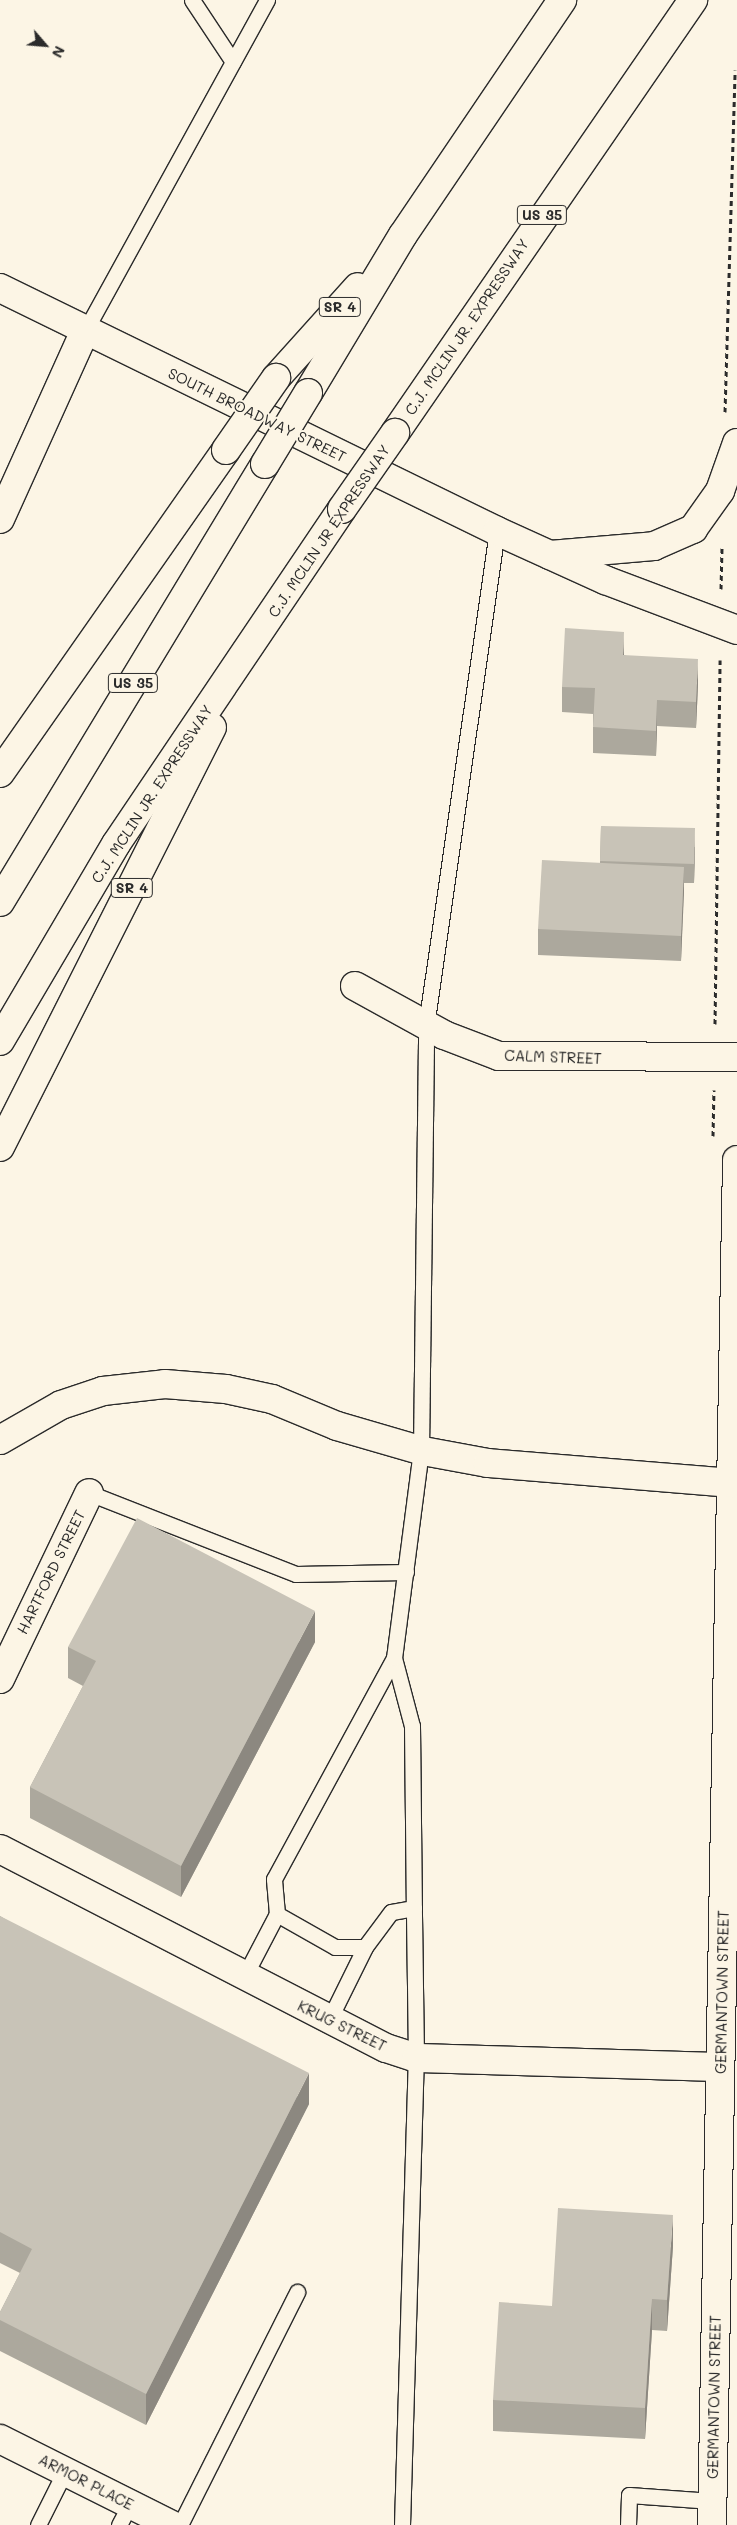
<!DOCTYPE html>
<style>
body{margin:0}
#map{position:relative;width:737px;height:2525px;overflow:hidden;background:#fcf5e5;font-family:Mali,sans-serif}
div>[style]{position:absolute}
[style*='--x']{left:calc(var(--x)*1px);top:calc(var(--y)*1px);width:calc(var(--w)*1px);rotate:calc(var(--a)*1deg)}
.path>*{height:3px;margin-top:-1.5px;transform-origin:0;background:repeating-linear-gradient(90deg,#2b2b2b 0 5px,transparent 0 9px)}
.roads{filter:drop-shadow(1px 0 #2b2b2b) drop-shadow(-1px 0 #2b2b2b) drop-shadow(0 1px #2b2b2b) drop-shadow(0 -1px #2b2b2b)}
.service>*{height:15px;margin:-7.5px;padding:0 7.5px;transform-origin:7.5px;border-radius:7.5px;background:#fcf5e5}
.minor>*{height:28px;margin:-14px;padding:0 14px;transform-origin:14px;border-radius:14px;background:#fcf5e5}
.tertiary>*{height:28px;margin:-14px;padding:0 14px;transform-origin:14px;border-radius:14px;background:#fcf5e5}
.primary>*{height:28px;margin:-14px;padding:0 14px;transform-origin:14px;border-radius:14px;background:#fcf5e5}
.motorway>*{height:28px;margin:-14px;padding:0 14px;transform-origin:14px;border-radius:14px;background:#fcf5e5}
.bridges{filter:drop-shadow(1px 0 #2b2b2b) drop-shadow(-1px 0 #2b2b2b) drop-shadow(0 1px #2b2b2b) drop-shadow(0 -1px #2b2b2b)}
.motorway-bridge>*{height:28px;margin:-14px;padding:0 14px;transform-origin:14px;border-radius:14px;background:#fcf5e5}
.wall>*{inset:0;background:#aca89d}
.shaded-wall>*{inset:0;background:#8c8880}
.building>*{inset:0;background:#c8c3b7}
span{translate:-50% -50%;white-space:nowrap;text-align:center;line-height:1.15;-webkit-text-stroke:4px #fcf5e5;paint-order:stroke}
.shield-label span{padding:1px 4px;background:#fcf5e5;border:1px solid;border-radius:4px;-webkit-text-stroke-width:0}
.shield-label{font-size:14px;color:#2b2b2b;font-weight:700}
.street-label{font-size:15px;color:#2b2b2b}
.north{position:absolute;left:20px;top:20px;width:50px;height:50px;-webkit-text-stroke:4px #fcf5e5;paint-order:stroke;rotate:117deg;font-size:14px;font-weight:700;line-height:20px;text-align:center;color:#2b2b2b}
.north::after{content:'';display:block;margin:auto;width:18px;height:22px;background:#2b2b2b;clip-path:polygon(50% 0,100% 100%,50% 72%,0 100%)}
</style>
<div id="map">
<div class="path">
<div style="--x:725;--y:412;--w:342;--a:-88.3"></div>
<div style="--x:721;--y:589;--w:41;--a:-88.6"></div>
<div style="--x:715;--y:1024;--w:364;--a:-89.2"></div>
<div style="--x:713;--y:1136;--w:46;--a:-88.8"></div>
</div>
<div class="roads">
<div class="service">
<div style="--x:192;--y:0;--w:74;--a:56.5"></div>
<div style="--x:85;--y:331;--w:378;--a:-61.2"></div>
<div style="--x:89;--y:1493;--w:222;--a:21.4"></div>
<div style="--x:296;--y:1574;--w:110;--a:-1"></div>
<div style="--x:394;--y:1658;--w:70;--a:75.2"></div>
<div style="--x:412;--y:1726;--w:182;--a:89.4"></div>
<div style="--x:244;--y:1977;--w:71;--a:-62.4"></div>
<div style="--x:329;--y:2020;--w:81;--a:-63.7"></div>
<div style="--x:38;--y:2525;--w:60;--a:-63.4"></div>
<div style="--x:119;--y:2525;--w:24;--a:-62"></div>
<div style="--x:180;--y:2525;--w:261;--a:-63.3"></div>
<div style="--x:402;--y:2525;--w:467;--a:-88.3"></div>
<div style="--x:416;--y:2058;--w:150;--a:-90.8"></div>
<div style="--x:414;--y:1908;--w:23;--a:170"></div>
<div style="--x:391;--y:1912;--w:44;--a:126.6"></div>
<div style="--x:365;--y:1947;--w:30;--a:180"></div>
<div style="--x:335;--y:1947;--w:67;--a:-150.4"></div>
<div style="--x:277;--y:1914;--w:35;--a:-95"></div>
<div style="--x:274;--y:1879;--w:251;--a:-61.5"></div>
<div style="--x:394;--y:1658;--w:209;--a:-82.6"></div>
<div style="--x:421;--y:1451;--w:425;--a:-89.3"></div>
<div style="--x:426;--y:1026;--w:500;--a:-81.84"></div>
<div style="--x:628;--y:2525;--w:30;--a:-88"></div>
<div style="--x:629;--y:2495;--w:83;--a:4.1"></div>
</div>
<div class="minor">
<div style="--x:355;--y:986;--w:102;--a:28.8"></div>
<div style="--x:444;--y:1035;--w:59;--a:20.9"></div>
<div style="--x:499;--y:1056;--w:238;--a:0.2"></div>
<div style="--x:0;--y:1679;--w:206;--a:-64.4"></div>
<div style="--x:0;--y:1849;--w:434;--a:27.3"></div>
<div style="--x:386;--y:2048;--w:32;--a:18"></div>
<div style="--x:416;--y:2058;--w:304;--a:1.7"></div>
<div style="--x:0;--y:2439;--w:192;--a:26.6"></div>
</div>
<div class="tertiary">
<div style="--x:0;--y:288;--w:553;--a:26.06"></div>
<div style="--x:497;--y:531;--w:119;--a:24.4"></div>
<div style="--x:605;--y:580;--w:141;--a:20.7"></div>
</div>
<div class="primary">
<div style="--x:550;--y:555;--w:104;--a:-4.9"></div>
<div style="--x:654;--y:546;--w:43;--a:-23.6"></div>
<div style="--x:693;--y:529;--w:47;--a:-54.6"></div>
<div style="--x:720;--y:491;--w:51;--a:-70.5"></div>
<div style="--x:712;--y:2525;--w:1365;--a:-88.95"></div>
</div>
<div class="motorway">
<div style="--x:276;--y:378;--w:122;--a:-48"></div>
<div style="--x:308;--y:393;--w:184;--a:-59"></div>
<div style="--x:403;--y:235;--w:284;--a:-55.9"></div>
<div style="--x:395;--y:433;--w:526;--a:-55.46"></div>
<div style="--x:0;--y:519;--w:206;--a:-65.7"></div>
<div style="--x:0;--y:773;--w:394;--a:-55"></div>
<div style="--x:0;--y:902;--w:512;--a:-58.83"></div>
<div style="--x:0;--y:1041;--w:229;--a:-59.5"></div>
<div style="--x:116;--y:844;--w:404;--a:-56"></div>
<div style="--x:0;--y:1147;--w:470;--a:-63.2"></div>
<div style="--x:0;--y:1440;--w:70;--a:-29.8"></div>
<div style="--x:61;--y:1405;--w:44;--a:-18.4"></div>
<div style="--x:103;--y:1391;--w:62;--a:-6.4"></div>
<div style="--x:165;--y:1384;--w:61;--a:4.7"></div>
<div style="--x:226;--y:1389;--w:47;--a:12.3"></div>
<div style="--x:272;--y:1399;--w:70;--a:22.6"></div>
<div style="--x:337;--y:1426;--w:90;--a:16.2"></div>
<div style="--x:423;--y:1451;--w:66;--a:10.5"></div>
<div style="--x:488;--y:1463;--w:246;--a:4.7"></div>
</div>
</div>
<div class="bridges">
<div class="motorway-bridge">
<div style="--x:226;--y:450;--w:88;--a:-55.2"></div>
<div style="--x:265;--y:464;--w:83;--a:-58.8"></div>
<div style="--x:342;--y:509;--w:93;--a:-55.1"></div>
</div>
</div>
<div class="wall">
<div style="clip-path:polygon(624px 655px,698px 685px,696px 728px,657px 726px,656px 756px,593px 753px,593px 714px,562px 712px,562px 687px)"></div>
<div style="clip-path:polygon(601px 826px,695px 847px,694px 883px,684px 883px,681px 961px,538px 955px,538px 929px,600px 863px)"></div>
<div style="clip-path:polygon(315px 1642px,181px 1897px,30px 1818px,30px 1787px,83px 1686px,68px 1678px,68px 1647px)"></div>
<div style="clip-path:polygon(0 1916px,309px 2104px,146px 2425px,0 2351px,0 2312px,20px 2273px,0 2263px)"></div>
<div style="clip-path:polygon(673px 2246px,667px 2331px,652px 2330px,645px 2439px,493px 2431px,493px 2400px,552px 2306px)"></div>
</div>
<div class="shaded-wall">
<div style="clip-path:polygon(624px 632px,624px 657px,623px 655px)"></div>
<div style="clip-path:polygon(698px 659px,698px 685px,696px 728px,696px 702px)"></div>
<div style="clip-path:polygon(657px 700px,657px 726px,656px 756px,656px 731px)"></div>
<div style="clip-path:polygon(695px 828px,695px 847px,694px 883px,694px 864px)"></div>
<div style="clip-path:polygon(684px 867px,684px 893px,681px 961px,681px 936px)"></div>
<div style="clip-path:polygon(315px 1611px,315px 1642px,181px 1897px,181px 1866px)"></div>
<div style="clip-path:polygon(309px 2073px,309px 2104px,146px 2425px,146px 2394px)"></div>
<div style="clip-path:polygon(673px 2215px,673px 2246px,667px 2331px,667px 2300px)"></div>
<div style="clip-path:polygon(652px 2299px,652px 2330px,645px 2439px,645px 2408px)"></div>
</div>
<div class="building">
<div style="clip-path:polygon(565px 628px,624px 632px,623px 655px,698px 659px,696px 702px,657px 700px,656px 731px,593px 727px,595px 688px,562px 687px)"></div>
<div style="clip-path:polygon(601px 826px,695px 828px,694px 864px,600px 861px)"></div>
<div style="clip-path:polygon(542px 860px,684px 867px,681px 936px,538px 929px)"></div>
<div style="clip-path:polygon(137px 1518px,315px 1611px,181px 1866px,30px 1787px,96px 1661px,68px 1647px)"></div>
<div style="clip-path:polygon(0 1916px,309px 2073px,146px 2394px,0 2320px,0 2312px,32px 2249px,0 2232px)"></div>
<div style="clip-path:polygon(558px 2208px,673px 2215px,667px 2300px,652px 2299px,645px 2408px,493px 2400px,499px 2302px,552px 2306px)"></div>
</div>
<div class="shield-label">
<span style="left:542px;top:215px">US 35</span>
<span style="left:340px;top:307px">SR 4</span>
<span style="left:133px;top:683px">US 35</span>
<span style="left:132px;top:888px">SR 4</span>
</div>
<div class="street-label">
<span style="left:467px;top:327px;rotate:-56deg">C.J. MCLIN JR. EXPRESSWAY</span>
<span style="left:257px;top:415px;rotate:26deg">SOUTH BROADWAY STREET</span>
<span style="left:329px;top:531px;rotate:-56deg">C.J. MCLIN JR EXPRESSWAY</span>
<span style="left:152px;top:794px;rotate:-57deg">C.J. MCLIN JR. EXPRESSWAY</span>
<span style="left:553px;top:1057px;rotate:2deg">CALM STREET</span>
<span style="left:51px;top:1572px;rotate:-64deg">HARTFORD STREET</span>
<span style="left:722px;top:1992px;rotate:-89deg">GERMANTOWN STREET</span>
<span style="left:342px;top:2026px;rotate:26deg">KRUG STREET</span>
<span style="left:714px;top:2397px;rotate:-89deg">GERMANTOWN STREET</span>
<span style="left:86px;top:2482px;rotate:27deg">ARMOR PLACE</span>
</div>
<div class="north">N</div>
</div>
